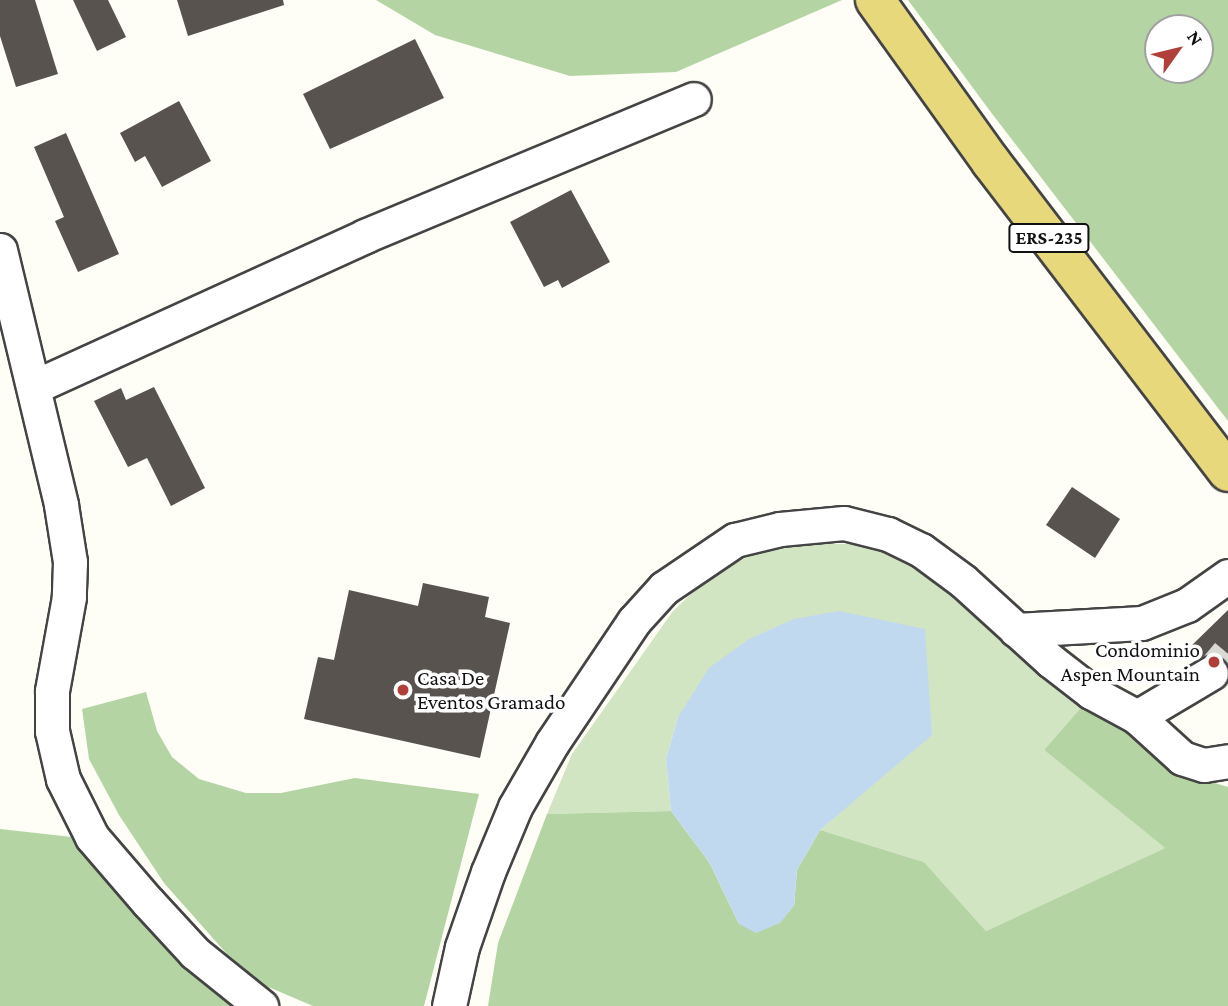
<!DOCTYPE html>
<style>
body{margin:0}
#map{position:relative;width:1228px;height:1006px;overflow:hidden;background:#fefdf6;font-family:"Crimson Pro",serif}
div>[style]{position:absolute}
[style*='--x']{left:calc(var(--x)*1px);top:calc(var(--y)*1px);width:calc(var(--w)*1px);rotate:calc(var(--a)*1deg)}
.green>*{inset:0;background:#d1e5c2}
.forest>*{inset:0;background:#b5d4a4}
.water>*{inset:0;background:#c0d9ef}
.building>*{inset:0;background:#58534e}
.minor-tunnel>*{height:33px;margin-top:-16.5px;transform-origin:0;background:repeating-linear-gradient(90deg,#dadad4 0 33px,transparent 0 50px)}
.roads{filter:drop-shadow(2px 0 #444) drop-shadow(-2px 0 #444) drop-shadow(0 2px #444) drop-shadow(0 -2px #444)}
.minor>*{height:33px;margin:-16.5px;padding:0 16.5px;transform-origin:16.5px;border-radius:16.5px;background:#fff}
.primary>*{height:38px;margin:-19px;padding:0 19px;transform-origin:19px;border-radius:19px;background:#e7d87c}
.dots>*{width:19px;height:19px;translate:-50% -50%;box-sizing:border-box;border:4px solid #fff;border-radius:50%}
span{translate:-50% -50%;white-space:nowrap;text-align:center;line-height:1.15;-webkit-text-stroke:7px #fff;paint-order:stroke}
.shield-label span{padding:2px 5px;background:#fff;border:2px solid;border-radius:5px;-webkit-text-stroke-width:0}
.shield-label{font-size:19px;color:#111;font-weight:700}
.poi-label{font-size:21px;color:#111}
.right{translate:-100% -50%;text-align:right}
.left{translate:0 -50%;text-align:left}
.north{position:absolute;left:1144px;top:14px;width:70px;height:70px;box-sizing:border-box;background:#fff;border:2px solid #a0a0a0;border-radius:50%;rotate:56deg;font-size:19px;font-weight:700;line-height:28px;text-align:center;color:#111}
.north::after{content:'';display:block;margin:auto;width:24px;height:32px;background:#b03f39;clip-path:polygon(50% 0,100% 100%,50% 72%,0 100%)}
</style>
<div id="map">
<div class="green">
<div style="clip-path:polygon(805px 544px,854px 544px,895px 556px,944px 585px,1085px 703px,1044px 750px,1165px 848px,986px 931px,924px 862px,820px 830px,854px 800px,678px 717px,666px 759px,671px 811px,547px 814px,572px 754px,673px 611px,709px 577px,749px 556px)"></div>
</div>
<div class="forest">
<div style="clip-path:polygon(376px 0,842px 0,676px 72px,570px 76px,435px 35px)"></div>
<div style="clip-path:polygon(evenodd,908px 0,1228px 0,1228px 421px,990px 111px,908px 0,1158px 28px,1200px 28px,1200px 70px,1158px 70px,1158px 28px)"></div>
<div style="clip-path:polygon(146px 692px,157px 731px,172px 757px,199px 779px,246px 793px,281px 793px,355px 778px,479px 794px,424px 1006px,313px 1006px,266px 986px,227px 954px,164px 883px,119px 815px,89px 759px,82px 709px)"></div>
<div style="clip-path:polygon(1085px 703px,1188px 775px,1228px 787px,1228px 1006px,488px 1006px,498px 943px,547px 814px,671px 811px,709px 862px,739px 924px,794px 906px,797px 870px,820px 830px,924px 862px,986px 931px,1165px 848px,1044px 750px)"></div>
<div style="clip-path:polygon(0 829px,72px 837px,181px 965px,231px 1006px,0 1006px)"></div>
</div>
<div class="water">
<div style="clip-path:polygon(839px 611px,925px 629px,932px 735px,820px 830px,797px 870px,794px 906px,780px 923px,756px 933px,739px 924px,709px 862px,671px 811px,666px 759px,678px 717px,709px 668px,749px 639px,794px 619px)"></div>
</div>
<div class="building">
<div style="clip-path:polygon(0 0,35px 0,58px 74px,16px 87px,0 36px)"></div>
<div style="clip-path:polygon(73px 0,108px 0,126px 37px,97px 51px)"></div>
<div style="clip-path:polygon(177px 0,283px 0,284px 5px,188px 36px)"></div>
<div style="clip-path:polygon(415px 39px,444px 98px,330px 149px,303px 94px)"></div>
<div style="clip-path:polygon(179px 101px,211px 161px,162px 187px,145px 156px,135px 162px,120px 133px)"></div>
<div style="clip-path:polygon(66px 133px,119px 254px,78px 272px,55px 221px,64px 217px,34px 147px)"></div>
<div style="clip-path:polygon(571px 190px,610px 262px,562px 288px,558px 280px,544px 287px,510px 222px)"></div>
<div style="clip-path:polygon(154px 387px,205px 488px,171px 506px,147px 458px,128px 467px,94px 401px,121px 388px,126px 400px)"></div>
<div style="clip-path:polygon(1072px 487px,1120px 519px,1095px 558px,1046px 525px)"></div>
<div style="clip-path:polygon(423px 583px,489px 597px,485px 617px,510px 623px,480px 758px,304px 719px,318px 657px,334px 660px,349px 590px,418px 606px)"></div>
<div style="clip-path:polygon(1228px 610px,1228px 664px,1211px 654px,1197px 659px,1187px 650px)"></div>
</div>
<div class="minor-tunnel">
<div style="--x:1211;--y:673;--w:26;--a:-50"></div>
</div>
<div class="roads">
<div class="minor">
<div style="--x:0;--y:250;--w:262;--a:76.5"></div>
<div style="--x:61;--y:505;--w:58;--a:81"></div>
<div style="--x:70;--y:562;--w:35;--a:92"></div>
<div style="--x:69;--y:597;--w:96;--a:100.3"></div>
<div style="--x:52;--y:691;--w:40;--a:90"></div>
<div style="--x:52;--y:731;--w:49;--a:77.1"></div>
<div style="--x:63;--y:779;--w:65;--a:63.4"></div>
<div style="--x:92;--y:837;--w:86;--a:49.3"></div>
<div style="--x:148;--y:902;--w:69;--a:47.3"></div>
<div style="--x:195;--y:953;--w:85;--a:38.8"></div>
<div style="--x:34;--y:387;--w:364;--a:-24.5"></div>
<div style="--x:365;--y:236;--w:356;--a:-22.6"></div>
<div style="--x:1016;--y:630;--w:126;--a:-3.2"></div>
<div style="--x:1142;--y:623;--w:48;--a:-21.8"></div>
<div style="--x:1187;--y:605;--w:50;--a:-35.3"></div>
<div style="--x:1137;--y:717;--w:86;--a:-30.7"></div>
<div style="--x:449;--y:1006;--w:60;--a:-77.6"></div>
<div style="--x:462;--y:947;--w:79;--a:-70.9"></div>
<div style="--x:488;--y:872;--w:70;--a:-67.4"></div>
<div style="--x:515;--y:807;--w:74;--a:-60"></div>
<div style="--x:552;--y:743;--w:147;--a:-56.1"></div>
<div style="--x:634;--y:621;--w:45;--a:-47.7"></div>
<div style="--x:664;--y:588;--w:86;--a:-34.1"></div>
<div style="--x:735;--y:540;--w:46;--a:-13.7"></div>
<div style="--x:780;--y:529;--w:64;--a:-5.4"></div>
<div style="--x:844;--y:523;--w:45;--a:14"></div>
<div style="--x:888;--y:534;--w:37;--a:26"></div>
<div style="--x:921;--y:550;--w:52;--a:36.4"></div>
<div style="--x:963;--y:581;--w:119;--a:42.3"></div>
<div style="--x:1051;--y:661;--w:51;--a:37.8"></div>
<div style="--x:1091;--y:692;--w:52;--a:28.5"></div>
<div style="--x:1137;--y:717;--w:61;--a:42.3"></div>
<div style="--x:1182;--y:758;--w:23;--a:18"></div>
<div style="--x:1204;--y:765;--w:24;--a:-9"></div>
</div>
<div class="primary">
<div style="--x:875;--y:0;--w:199;--a:54.4"></div>
<div style="--x:991;--y:162;--w:390;--a:52.6"></div>
</div>
</div>
<div class="dots">
<div style="left:1214px;top:662px;background:#b03f39"></div>
<div style="left:403px;top:690px;background:#b03f39"></div>
</div>
<div class="shield-label">
<span style="left:1049px;top:238px">ERS-235</span>
</div>
<div class="poi-label">
<span class="right" style="left:1200px;top:662px">Condominio<br>Aspen Mountain</span>
<span class="left" style="left:417px;top:690px">Casa De<br>Eventos Gramado</span>
</div>
<div class="north">N</div>
</div>
